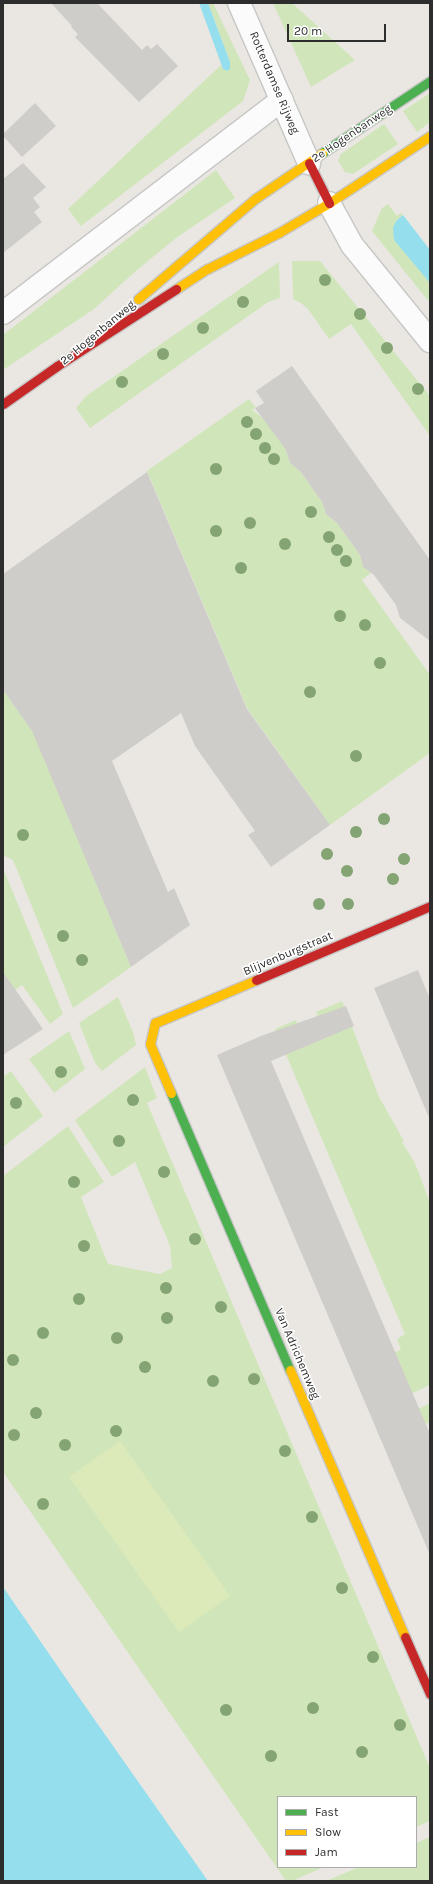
<!DOCTYPE html>
<style>
body{margin:0}
#map{position:relative;width:433px;height:1884px;overflow:hidden;background:#eae7e2;font-family:Karla,sans-serif}
div>[style]{position:absolute}
[style*='--x']{left:calc(var(--x)*1px);top:calc(var(--y)*1px);width:calc(var(--w)*1px);rotate:calc(var(--a)*1deg)}
.green>*{inset:0;background:#d0e6ba}
.pitch>*{inset:0;background:#dbeab8}
.water>*{inset:0;background:#95deed}
.building>*{inset:0;background:#cfcdc9}
.roads{filter:drop-shadow(1px 0 #c6c6c5) drop-shadow(-1px 0 #c6c6c5) drop-shadow(0 1px #c6c6c5) drop-shadow(0 -1px #c6c6c5)}
.street>*{height:22px;margin:-11px;padding:0 11px;transform-origin:11px;border-radius:11px;background:#fcfbfb}
.fast>*{height:9px;margin:-4.5px;padding:0 4.5px;transform-origin:4.5px;border-radius:4.5px;background:#4caf50}
.slow>*{height:9px;margin:-4.5px;padding:0 4.5px;transform-origin:4.5px;border-radius:4.5px;background:#ffc107}
.jam>*{height:9px;margin:-4.5px;padding:0 4.5px;transform-origin:4.5px;border-radius:4.5px;background:#c62828}
.trees>*{width:12px;height:12px;margin:-6px;border-radius:50%;background:#84a473}
span{translate:-50% -50%;white-space:nowrap;text-align:center;line-height:1.15;-webkit-text-stroke:3px #fff;paint-order:stroke}
.street-label{font-size:12px;color:#2d2d2d}
.frame{position:absolute;inset:0;border:4px solid #2d2d2d;pointer-events:none}
.legend{position:absolute;left:277px;top:1796px;width:140px;height:72px;box-sizing:border-box;background:#fff;border:1px solid #ababab;margin:0;padding:5px 7px;list-style:none;font-size:12px;color:#2d2d2d}
.legend li{display:flex;align-items:center;gap:8px;height:20px}
.legend b{width:20px;border:1px solid #ababab}
.scale{position:absolute;left:287px;top:24px;width:99px;height:18px;box-sizing:border-box;border:2px solid #2d2d2d;border-top:0;padding-left:5px;font-size:12px;line-height:14px;white-space:nowrap;color:#2d2d2d;-webkit-text-stroke:3px #fff;paint-order:stroke}
</style>
<div id="map">
<div class="green">
<div style="clip-path:polygon(208px 3px,213px 3px,250px 80px,243px 101px,81px 226px,68px 209px,221px 65px,223px 69px,230px 62px)"></div>
<div style="clip-path:polygon(273px 3px,292px 3px,355px 60px,311px 87px)"></div>
<div style="clip-path:polygon(430px 93px,430px 122px,417px 132px,403px 111px)"></div>
<div style="clip-path:polygon(384px 124px,398px 144px,353px 174px,345px 172px,338px 161px,341px 154px)"></div>
<div style="clip-path:polygon(216px 170px,235px 198px,176px 238px,137px 270px,94px 309px,3px 370px,3px 335px)"></div>
<div style="clip-path:polygon(388px 204px,397px 216px,401px 213px,403px 215px,396px 221px,430px 283px,430px 303px,372px 231px,382px 208px)"></div>
<div style="clip-path:polygon(292px 261px,320px 261px,430px 396px,430px 436px,351px 324px,329px 339px,308px 309px,301px 303px,293px 299px)"></div>
<div style="clip-path:polygon(279px 262px,280px 298px,268px 302px,90px 428px,76px 408px,86px 396px)"></div>
<div style="clip-path:polygon(249px 399px,256px 408px,252px 410px,264px 419px,286px 450px,290px 463px,300px 471px,322px 502px,326px 514px,337px 523px,360px 555px,363px 567px,371px 573px,362px 580px,430px 675px,430px 753px,330px 825px,247px 708px,147px 471px)"></div>
<div style="clip-path:polygon(3px 690px,33px 732px,131px 967px,73px 1008px,13px 860px,3px 855px)"></div>
<div style="clip-path:polygon(3px 868px,63px 1014px,50px 1024px,22px 985px,15px 990px,3px 973px)"></div>
<div style="clip-path:polygon(118px 997px,133px 1032px,136px 1045px,102px 1071px,95px 1063px,79px 1023px)"></div>
<div style="clip-path:polygon(342px 1001px,379px 1097px,404px 1141px,402px 1142px,415px 1163px,430px 1203px,430px 1385px,411px 1394px,395px 1352px,401px 1350px,397px 1339px,405px 1334px,275px 1029px,296px 1020px,306px 1046px,326px 1038px,316px 1012px)"></div>
<div style="clip-path:polygon(69px 1031px,85px 1069px,54px 1093px,29px 1059px)"></div>
<div style="clip-path:polygon(145px 1067px,157px 1098px,147px 1103px,430px 1768px,430px 1821px,416px 1827px,416px 1797px,278px 1797px,278px 1867px,324px 1867px,292px 1881px,286px 1881px,3px 1472px,3px 1176px,68px 1126px,104px 1182px,81px 1197px,108px 1264px,160px 1274px,172px 1268px,170px 1246px,135px 1162px,112px 1177px,75px 1120px)"></div>
<div style="clip-path:polygon(11px 1071px,43px 1116px,3px 1147px,3px 1077px)"></div>
<div style="clip-path:polygon(430px 1403px,430px 1422px,382px 1442px,377px 1431px)"></div>
<div style="clip-path:polygon(430px 1837px,430px 1881px,326px 1881px,359px 1867px,416px 1867px,416px 1843px)"></div>
</div>
<div class="pitch">
<div style="clip-path:polygon(120px 1441px,230px 1596px,179px 1632px,69px 1477px)"></div>
</div>
<div class="water">
<div style="clip-path:polygon(199px 3px,208px 3px,230px 62px,230px 68px,228px 71px,223px 69px)"></div>
<div style="clip-path:polygon(403px 215px,430px 250px,430px 283px,394px 240px,393px 228px,396px 221px)"></div>
<div style="clip-path:polygon(3px 1587px,85px 1706px,208px 1881px,3px 1881px)"></div>
</div>
<div class="building">
<div style="clip-path:polygon(51px 3px,97px 3px,142px 50px,147px 45px,151px 49px,157px 44px,178px 66px,139px 102px,75px 37px,78px 34px,71px 27px,72px 26px)"></div>
<div style="clip-path:polygon(35px 103px,56px 126px,22px 157px,3px 136px,3px 134px)"></div>
<div style="clip-path:polygon(23px 163px,46px 187px,33px 198px,40px 207px,34px 212px,42px 222px,3px 253px,3px 179px)"></div>
<div style="clip-path:polygon(292px 366px,430px 560px,430px 641px,400px 618px,396px 605px,374px 575px,363px 567px,360px 555px,337px 523px,326px 514px,322px 502px,300px 471px,290px 463px,286px 450px,255px 408px,264px 403px,256px 391px)"></div>
<div style="clip-path:polygon(147px 472px,247px 709px,330px 825px,271px 867px,248px 835px,255px 831px,195px 746px,181px 713px,112px 761px,168px 892px,174px 888px,190px 925px,131px 967px,32px 731px,3px 690px,3px 574px)"></div>
<div style="clip-path:polygon(418px 970px,430px 999px,430px 1120px,374px 988px)"></div>
<div style="clip-path:polygon(3px 972px,43px 1029px,3px 1055px)"></div>
<div style="clip-path:polygon(346px 1006px,354px 1026px,271px 1061px,430px 1434px,430px 1555px,217px 1055px,261px 1036px)"></div>
</div>
<div class="roads">
<div class="street">
<div style="--x:239;--y:3;--w:175;--a:66.4"></div>
<div style="--x:329;--y:203;--w:48;--a:61.3"></div>
<div style="--x:352;--y:245;--w:124;--a:50.9"></div>
<div style="--x:3;--y:313;--w:351;--a:-37.4"></div>
</div>
<div class="fast">
<div style="--x:322;--y:153;--w:130;--a:-33.7"></div>
<div style="--x:171;--y:1093;--w:301;--a:66.8"></div>
</div>
<div class="slow">
<div style="--x:176;--y:289;--w:37;--a:-33"></div>
<div style="--x:207;--y:269;--w:82;--a:-26.9"></div>
<div style="--x:280;--y:232;--w:57;--a:-30.6"></div>
<div style="--x:329;--y:203;--w:121;--a:-33.6"></div>
<div style="--x:138;--y:299;--w:155;--a:-40.6"></div>
<div style="--x:256;--y:198;--w:80;--a:-34.3"></div>
<div style="--x:171;--y:1093;--w:53;--a:-113.2"></div>
<div style="--x:150;--y:1044;--w:22;--a:-77"></div>
<div style="--x:155;--y:1023;--w:110;--a:-23.1"></div>
<div style="--x:290;--y:1370;--w:291;--a:66.7"></div>
</div>
<div class="jam">
<div style="--x:309;--y:163;--w:45;--a:63.4"></div>
<div style="--x:3;--y:404;--w:66;--a:-35.1"></div>
<div style="--x:57;--y:366;--w:142;--a:-32.9"></div>
<div style="--x:256;--y:980;--w:189;--a:-23"></div>
<div style="--x:405;--y:1637;--w:62;--a:66.3"></div>
</div>
</div>
<div class="trees">
<div style="left:325px;top:280px"></div>
<div style="left:243px;top:302px"></div>
<div style="left:360px;top:314px"></div>
<div style="left:203px;top:328px"></div>
<div style="left:387px;top:348px"></div>
<div style="left:163px;top:354px"></div>
<div style="left:122px;top:382px"></div>
<div style="left:418px;top:389px"></div>
<div style="left:247px;top:422px"></div>
<div style="left:256px;top:434px"></div>
<div style="left:265px;top:448px"></div>
<div style="left:274px;top:459px"></div>
<div style="left:216px;top:469px"></div>
<div style="left:311px;top:512px"></div>
<div style="left:250px;top:523px"></div>
<div style="left:216px;top:531px"></div>
<div style="left:329px;top:537px"></div>
<div style="left:285px;top:544px"></div>
<div style="left:337px;top:550px"></div>
<div style="left:346px;top:561px"></div>
<div style="left:241px;top:568px"></div>
<div style="left:340px;top:616px"></div>
<div style="left:365px;top:625px"></div>
<div style="left:380px;top:663px"></div>
<div style="left:310px;top:692px"></div>
<div style="left:356px;top:756px"></div>
<div style="left:384px;top:819px"></div>
<div style="left:356px;top:832px"></div>
<div style="left:23px;top:835px"></div>
<div style="left:327px;top:854px"></div>
<div style="left:404px;top:859px"></div>
<div style="left:347px;top:871px"></div>
<div style="left:393px;top:879px"></div>
<div style="left:319px;top:904px"></div>
<div style="left:348px;top:904px"></div>
<div style="left:63px;top:936px"></div>
<div style="left:82px;top:960px"></div>
<div style="left:61px;top:1072px"></div>
<div style="left:133px;top:1100px"></div>
<div style="left:16px;top:1103px"></div>
<div style="left:119px;top:1141px"></div>
<div style="left:164px;top:1172px"></div>
<div style="left:74px;top:1182px"></div>
<div style="left:195px;top:1239px"></div>
<div style="left:84px;top:1246px"></div>
<div style="left:166px;top:1288px"></div>
<div style="left:79px;top:1299px"></div>
<div style="left:221px;top:1307px"></div>
<div style="left:167px;top:1318px"></div>
<div style="left:43px;top:1333px"></div>
<div style="left:117px;top:1338px"></div>
<div style="left:13px;top:1360px"></div>
<div style="left:145px;top:1367px"></div>
<div style="left:254px;top:1379px"></div>
<div style="left:213px;top:1381px"></div>
<div style="left:36px;top:1413px"></div>
<div style="left:116px;top:1431px"></div>
<div style="left:14px;top:1435px"></div>
<div style="left:65px;top:1445px"></div>
<div style="left:285px;top:1451px"></div>
<div style="left:43px;top:1504px"></div>
<div style="left:312px;top:1517px"></div>
<div style="left:342px;top:1588px"></div>
<div style="left:373px;top:1657px"></div>
<div style="left:313px;top:1708px"></div>
<div style="left:226px;top:1710px"></div>
<div style="left:400px;top:1725px"></div>
<div style="left:362px;top:1752px"></div>
<div style="left:271px;top:1756px"></div>
</div>
<div class="street-label">
<span style="left:274px;top:83px;rotate:67deg">Rotterdamse Rijweg</span>
<span style="left:352px;top:134px;rotate:-34deg">2e Hogenbanweg</span>
<span style="left:98px;top:333px;rotate:-40deg">2e Hogenbanweg</span>
<span style="left:288px;top:954px;rotate:-23deg">Blijvenburgstraat</span>
<span style="left:297px;top:1354px;rotate:67deg">Van Adrichemweg</span>
</div>
<div class="frame"></div>
<ul class="legend">
<li><b style="height:5px;background:#4caf50"></b>Fast</li>
<li><b style="height:5px;background:#ffc107"></b>Slow</li>
<li><b style="height:5px;background:#c62828"></b>Jam</li>
</ul>
<div class="scale">20 m</div>
</div>
